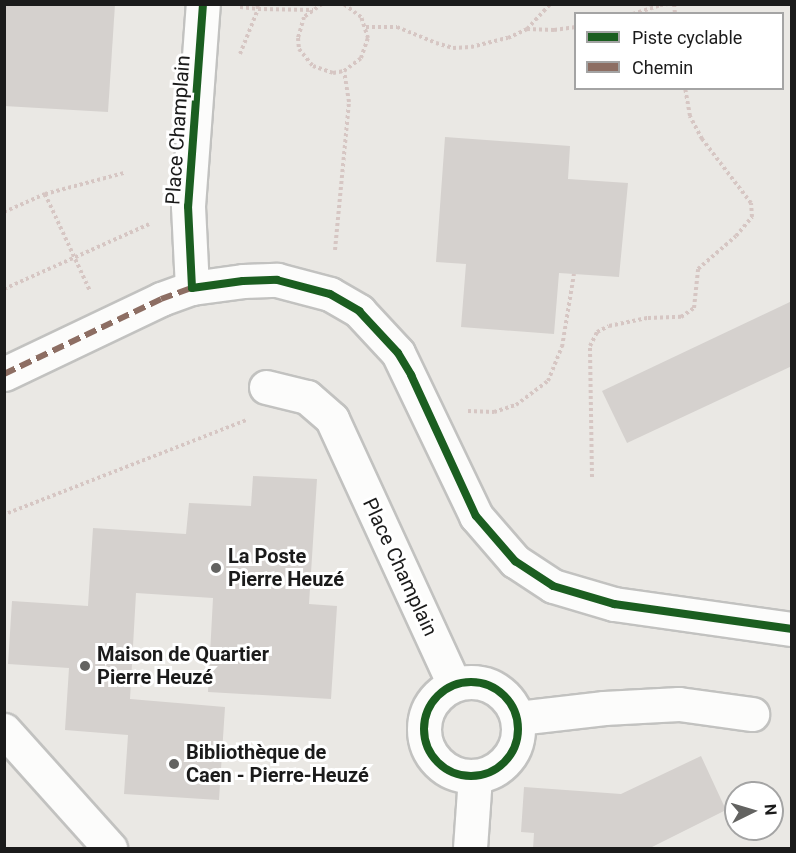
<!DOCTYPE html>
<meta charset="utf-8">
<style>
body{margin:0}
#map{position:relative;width:796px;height:853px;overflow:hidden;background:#eae8e4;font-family:Roboto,sans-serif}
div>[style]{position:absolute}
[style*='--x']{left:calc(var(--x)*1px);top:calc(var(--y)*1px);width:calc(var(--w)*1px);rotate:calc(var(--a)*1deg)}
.building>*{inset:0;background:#d5d1ce}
.path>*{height:4px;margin-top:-2px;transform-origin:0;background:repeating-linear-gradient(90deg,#d6c6c3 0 3px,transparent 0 6px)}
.roads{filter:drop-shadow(2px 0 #c2c2c0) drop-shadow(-2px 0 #c2c2c0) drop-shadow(0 2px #c2c2c0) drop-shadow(0 -2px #c2c2c0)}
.minor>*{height:33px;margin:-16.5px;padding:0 16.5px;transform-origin:16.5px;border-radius:16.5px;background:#fcfcfb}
.minor>.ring{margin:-16.5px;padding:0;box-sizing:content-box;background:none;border:33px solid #fcfcfb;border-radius:50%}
.quiet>*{height:6px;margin-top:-3px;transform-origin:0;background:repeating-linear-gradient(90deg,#8d6e63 0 12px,transparent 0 18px)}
.cycleway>*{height:8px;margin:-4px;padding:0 4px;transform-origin:4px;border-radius:4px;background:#1b5e20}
.cycleway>.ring{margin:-4px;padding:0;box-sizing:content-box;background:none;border:8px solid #1b5e20;border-radius:50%}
.dots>*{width:16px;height:16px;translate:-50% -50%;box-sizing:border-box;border:3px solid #fff;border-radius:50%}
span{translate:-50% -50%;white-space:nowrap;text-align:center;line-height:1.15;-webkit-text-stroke:6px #fff;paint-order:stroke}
.street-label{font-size:20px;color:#1b1b1b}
.poi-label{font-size:20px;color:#1b1b1b;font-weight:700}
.left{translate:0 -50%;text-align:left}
.frame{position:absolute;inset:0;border:6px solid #1b1b1b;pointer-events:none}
.legend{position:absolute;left:574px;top:12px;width:210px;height:78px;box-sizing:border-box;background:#fff;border:2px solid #a4a4a4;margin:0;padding:8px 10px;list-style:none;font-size:18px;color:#1b1b1b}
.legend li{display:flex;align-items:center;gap:12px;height:30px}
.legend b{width:30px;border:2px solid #a4a4a4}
.north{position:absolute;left:724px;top:781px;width:60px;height:60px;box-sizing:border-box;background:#fff;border:2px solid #a4a4a4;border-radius:50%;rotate:85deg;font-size:16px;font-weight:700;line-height:24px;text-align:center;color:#1b1b1b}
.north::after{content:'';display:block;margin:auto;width:21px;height:27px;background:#636361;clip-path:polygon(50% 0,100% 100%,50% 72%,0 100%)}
</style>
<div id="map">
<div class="building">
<div style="clip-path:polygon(4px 4px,115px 4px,108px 112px,4px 106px)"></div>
<div style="clip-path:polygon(445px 137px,570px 146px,568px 179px,628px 183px,619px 277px,559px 273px,554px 334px,461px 327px,466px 264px,436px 262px)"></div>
<div style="clip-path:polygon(792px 301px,792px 366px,627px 443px,602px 391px)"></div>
<div style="clip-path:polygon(253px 476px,317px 479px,309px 604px,337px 606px,331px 699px,208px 692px,213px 598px,136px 593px,130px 699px,225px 707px,219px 800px,124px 794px,128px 735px,65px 730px,69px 668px,8px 664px,12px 601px,88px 606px,93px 528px,186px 534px,189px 503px,251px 506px)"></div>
<div style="clip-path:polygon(701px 756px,726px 810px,648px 849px,533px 849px,534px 833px,521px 832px,524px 787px,621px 794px)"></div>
</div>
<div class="path">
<div style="--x:322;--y:4;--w:22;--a:144"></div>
<div style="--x:304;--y:17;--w:22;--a:106"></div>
<div style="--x:298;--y:38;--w:11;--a:85"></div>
<div style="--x:299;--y:49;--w:22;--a:51"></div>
<div style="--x:313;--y:66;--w:21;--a:19"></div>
<div style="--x:333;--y:73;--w:11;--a:-10"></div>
<div style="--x:344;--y:71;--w:21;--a:-37"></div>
<div style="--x:361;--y:58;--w:21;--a:-71"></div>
<div style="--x:368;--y:38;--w:22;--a:-108"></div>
<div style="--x:361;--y:17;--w:21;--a:-143"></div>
<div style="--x:674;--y:4;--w:10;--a:84"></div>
<div style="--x:660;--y:5;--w:8;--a:-7"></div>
<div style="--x:240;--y:7;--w:18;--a:6"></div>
<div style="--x:258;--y:9;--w:5;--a:-101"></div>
<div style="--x:633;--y:14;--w:29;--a:-18"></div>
<div style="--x:366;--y:27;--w:31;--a:0"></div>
<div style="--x:397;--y:27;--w:42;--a:22.3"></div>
<div style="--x:436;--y:43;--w:18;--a:16"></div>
<div style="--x:453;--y:48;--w:18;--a:-3"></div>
<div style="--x:471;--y:47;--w:38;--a:-14"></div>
<div style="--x:508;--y:38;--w:21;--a:-25"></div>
<div style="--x:527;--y:29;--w:34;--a:-47"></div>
<div style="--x:527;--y:29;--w:27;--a:2"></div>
<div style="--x:554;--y:30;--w:22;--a:-8"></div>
<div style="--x:240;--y:54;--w:48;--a:-68.2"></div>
<div style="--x:258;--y:9;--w:55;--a:1"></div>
<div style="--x:45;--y:194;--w:107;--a:65.1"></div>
<div style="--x:4;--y:212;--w:45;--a:-23.7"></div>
<div style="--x:45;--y:194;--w:82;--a:-14.9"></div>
<div style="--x:335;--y:250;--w:149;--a:-84.6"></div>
<div style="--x:349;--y:102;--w:31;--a:-99"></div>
<div style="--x:4;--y:289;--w:159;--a:-24.1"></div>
<div style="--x:468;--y:411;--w:26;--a:2"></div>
<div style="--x:494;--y:412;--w:23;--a:-18"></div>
<div style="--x:516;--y:405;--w:40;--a:-37"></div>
<div style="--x:548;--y:381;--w:37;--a:-68"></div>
<div style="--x:562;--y:347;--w:74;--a:-80.7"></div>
<div style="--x:592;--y:477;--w:131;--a:-90.9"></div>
<div style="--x:590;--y:346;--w:16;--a:-63"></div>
<div style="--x:597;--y:332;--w:13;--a:-27"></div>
<div style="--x:609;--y:326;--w:40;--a:-12"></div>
<div style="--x:648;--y:318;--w:33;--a:-2"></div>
<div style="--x:681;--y:317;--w:16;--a:-35"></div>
<div style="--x:694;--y:308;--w:39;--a:-84"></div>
<div style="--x:698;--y:269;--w:50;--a:-41"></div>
<div style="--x:736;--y:236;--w:25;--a:-50"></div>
<div style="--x:752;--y:217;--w:14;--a:-94"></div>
<div style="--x:751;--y:203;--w:81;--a:-127.4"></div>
<div style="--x:702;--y:139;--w:26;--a:-118"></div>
<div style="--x:690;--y:116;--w:28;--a:-100"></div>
<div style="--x:8;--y:513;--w:256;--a:-21.3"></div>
</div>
<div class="roads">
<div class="minor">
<div style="--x:192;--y:288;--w:82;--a:-92.8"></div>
<div style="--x:188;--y:206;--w:203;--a:-85.8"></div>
<div style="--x:4;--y:374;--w:174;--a:-25.5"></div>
<div style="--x:161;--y:299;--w:33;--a:-20"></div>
<div style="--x:192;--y:288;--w:51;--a:-7.8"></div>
<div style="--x:243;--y:281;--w:34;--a:-2"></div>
<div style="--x:277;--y:280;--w:55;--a:14.8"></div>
<div style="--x:330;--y:294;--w:34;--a:30"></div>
<div style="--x:359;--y:311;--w:57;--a:47.1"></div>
<div style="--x:398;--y:353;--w:181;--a:64.4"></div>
<div style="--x:476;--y:516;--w:60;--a:49.1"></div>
<div style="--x:515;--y:561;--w:45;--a:33.3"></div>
<div style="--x:553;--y:586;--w:64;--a:16.4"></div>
<div style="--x:614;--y:604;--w:180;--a:8"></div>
<div style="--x:266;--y:387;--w:42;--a:13.7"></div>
<div style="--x:307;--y:397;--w:33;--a:41"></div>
<div style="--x:332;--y:419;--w:292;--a:65.3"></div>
<div class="ring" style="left:424px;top:682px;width:61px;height:61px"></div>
<div style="--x:518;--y:718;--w:87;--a:-6.6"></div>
<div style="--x:604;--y:708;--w:75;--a:-3.1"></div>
<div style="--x:679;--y:704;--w:74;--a:7.8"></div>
<div style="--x:4;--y:730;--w:159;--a:48.1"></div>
<div style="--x:470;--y:848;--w:72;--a:-86"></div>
</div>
</div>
<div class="quiet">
<div style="--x:4;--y:374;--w:174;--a:-25.5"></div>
<div style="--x:161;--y:299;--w:33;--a:-20"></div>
</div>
<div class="cycleway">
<div style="--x:203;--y:4;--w:203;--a:94.2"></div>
<div style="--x:188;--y:206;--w:82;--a:87.2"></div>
<div style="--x:192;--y:288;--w:51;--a:-7.8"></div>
<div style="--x:243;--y:281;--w:34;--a:-2"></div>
<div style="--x:277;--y:280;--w:55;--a:14.8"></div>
<div style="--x:330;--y:294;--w:34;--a:30"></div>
<div style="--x:359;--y:311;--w:57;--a:47.1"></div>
<div style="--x:398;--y:353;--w:26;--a:59"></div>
<div style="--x:411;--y:375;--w:155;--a:65.3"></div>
<div style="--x:476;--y:516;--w:60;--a:49.1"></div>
<div style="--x:515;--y:561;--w:45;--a:33.3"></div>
<div style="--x:553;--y:586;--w:64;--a:16.4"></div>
<div style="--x:614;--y:604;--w:180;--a:8"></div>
<div class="ring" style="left:424px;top:682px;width:86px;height:86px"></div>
</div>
<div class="dots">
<div style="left:216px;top:568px;background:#636361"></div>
<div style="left:85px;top:666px;background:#636361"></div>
<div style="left:174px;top:764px;background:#636361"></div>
</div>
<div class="street-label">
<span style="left:178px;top:130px;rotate:-86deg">Place Champlain</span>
<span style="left:400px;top:567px;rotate:65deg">Place Champlain</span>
</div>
<div class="poi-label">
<span class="left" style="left:228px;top:568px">La Poste<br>Pierre Heuzé</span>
<span class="left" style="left:97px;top:666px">Maison de Quartier<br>Pierre Heuzé</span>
<span class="left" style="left:186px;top:764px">Bibliothèque de<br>Caen - Pierre-Heuzé</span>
</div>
<div class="frame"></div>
<ul class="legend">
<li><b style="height:8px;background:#1b5e20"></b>Piste cyclable</li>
<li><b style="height:8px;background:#8d6e63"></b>Chemin</li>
</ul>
<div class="north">N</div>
</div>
